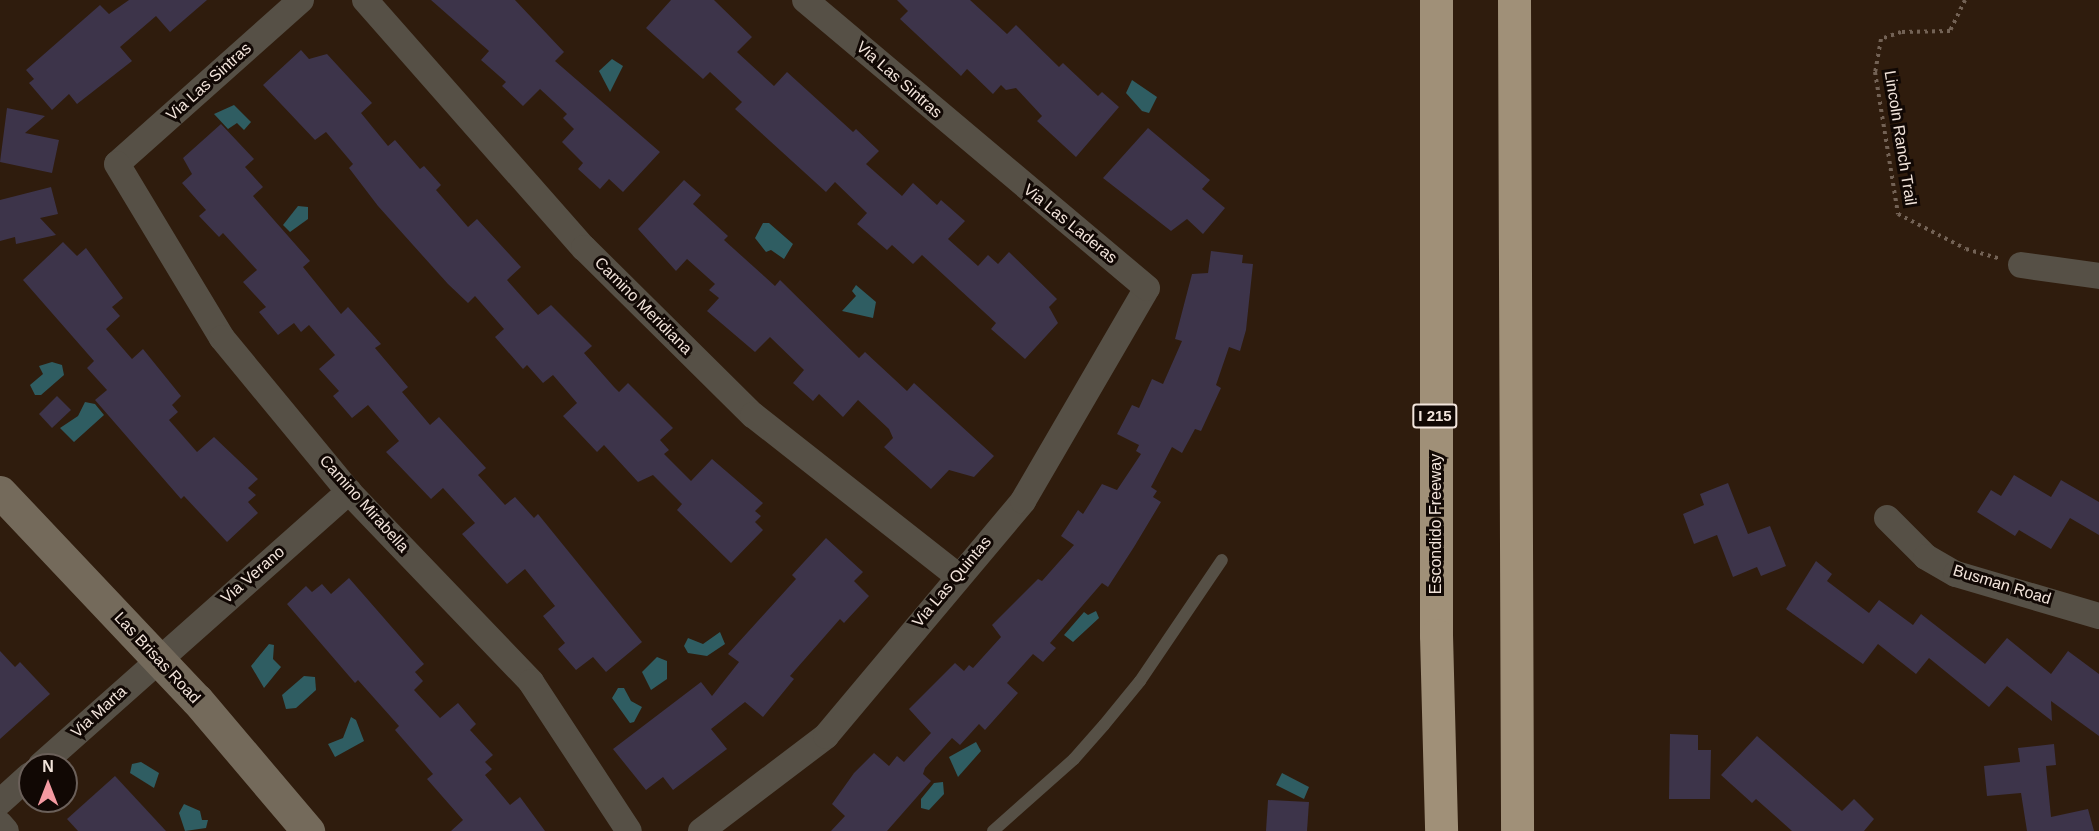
<!DOCTYPE html>
<style>
body{margin:0}
#map{position:relative;width:2099px;height:831px;overflow:hidden;background:#2f1c0d;font-family:Arial,sans-serif}
div>[style]{position:absolute}
[style*='--x']{left:calc(var(--x)*1px);top:calc(var(--y)*1px);width:calc(var(--w)*1px);rotate:calc(var(--a)*1deg)}
.water>*{inset:0;background:#2f5d62}
.building>*{inset:0;background:#3d344a}
.path>*{height:4px;margin-top:-2px;transform-origin:0;background:repeating-linear-gradient(90deg,#736255 0 3px,transparent 0 7.5px)}
.lane>*{height:12px;margin:-6px;padding:0 6px;transform-origin:6px;border-radius:6px;background:#565046}
.street>*{height:26px;margin:-13px;padding:0 13px;transform-origin:13px;border-radius:13px;background:#565046}
.secondary>*{height:33px;margin:-16.5px;padding:0 16.5px;transform-origin:16.5px;border-radius:16.5px;background:#746a5b}
.highway>*{height:33px;margin:-16.5px;padding:0 16.5px;transform-origin:16.5px;border-radius:16.5px;background:#a09078}
span{translate:-50% -50%;white-space:nowrap;text-align:center;line-height:1.15;-webkit-text-stroke:6px #110804;paint-order:stroke}
.shield-label span{padding:2px 4px;background:#110804;border:2px solid;border-radius:4px;-webkit-text-stroke-width:0}
.shield-label{font-size:15px;color:#f2e4db;font-weight:700}
.street-label{font-size:16px;color:#f2e4db}
.north{position:absolute;left:18px;top:753px;width:60px;height:60px;box-sizing:border-box;background:#110804;border:2px solid #6b605a;border-radius:50%;rotate:0deg;font-size:16px;font-weight:700;line-height:24px;text-align:center;color:#f2e4db}
.north::after{content:'';display:block;margin:auto;width:21px;height:27px;background:#f49aa1;clip-path:polygon(50% 0,100% 100%,50% 72%,0 100%)}
</style>
<div id="map">
<div class="water">
<div style="clip-path:polygon(612px 59px,623px 66px,610px 92px,599px 71px)"></div>
<div style="clip-path:polygon(1132px 80px,1157px 97px,1149px 113px,1142px 111px,1126px 93px)"></div>
<div style="clip-path:polygon(234px 105px,251px 122px,244px 130px,237px 123px,228px 129px,214px 114px)"></div>
<div style="clip-path:polygon(298px 206px,308px 207px,308px 219px,290px 232px,283px 225px)"></div>
<div style="clip-path:polygon(763px 223px,769px 223px,793px 244px,784px 259px,771px 250px,766px 252px,755px 238px)"></div>
<div style="clip-path:polygon(856px 285px,876px 302px,873px 318px,842px 311px,856px 296px,852px 291px)"></div>
<div style="clip-path:polygon(52px 362px,62px 365px,64px 375px,41px 395px,35px 395px,30px 385px,43px 374px,39px 366px)"></div>
<div style="clip-path:polygon(85px 402px,95px 404px,104px 415px,74px 442px,60px 428px,78px 416px)"></div>
<div style="clip-path:polygon(1096px 611px,1099px 618px,1073px 642px,1064px 635px,1084px 612px,1088px 615px)"></div>
<div style="clip-path:polygon(720px 632px,725px 644px,707px 656px,688px 653px,684px 646px,688px 638px,703px 644px)"></div>
<div style="clip-path:polygon(269px 644px,274px 645px,273px 659px,281px 667px,264px 688px,251px 666px)"></div>
<div style="clip-path:polygon(657px 657px,667px 661px,667px 679px,651px 690px,642px 672px)"></div>
<div style="clip-path:polygon(304px 676px,315px 677px,316px 690px,296px 708px,286px 709px,282px 695px)"></div>
<div style="clip-path:polygon(618px 688px,624px 688px,631px 701px,642px 707px,634px 722px,630px 723px,612px 698px)"></div>
<div style="clip-path:polygon(351px 717px,356px 720px,364px 741px,335px 757px,328px 744px,343px 738px)"></div>
<div style="clip-path:polygon(976px 742px,981px 751px,958px 777px,949px 757px)"></div>
<div style="clip-path:polygon(141px 762px,159px 773px,154px 788px,130px 773px,132px 764px)"></div>
<div style="clip-path:polygon(1282px 773px,1309px 787px,1304px 799px,1276px 785px)"></div>
<div style="clip-path:polygon(943px 782px,944px 794px,929px 810px,921px 808px,921px 799px,934px 783px)"></div>
<div style="clip-path:polygon(184px 804px,200px 811px,202px 820px,208px 820px,206px 828px,185px 831px,179px 813px)"></div>
</div>
<div class="building">
<div style="clip-path:polygon(129px 0,207px 0,170px 32px,156px 16px,120px 47px,132px 61px,77px 104px,69px 94px,52px 110px,29px 83px,34px 79px,26px 70px,100px 5px,109px 14px)"></div>
<div style="clip-path:polygon(431px 0,515px 0,564px 52px,555px 61px,660px 152px,623px 192px,609px 179px,600px 189px,578px 169px,583px 163px,562px 142px,574px 129px,563px 118px,567px 114px,540px 89px,523px 106px,502px 86px,506px 82px,481px 60px,489px 51px)"></div>
<div style="clip-path:polygon(671px 0,714px 0,752px 37px,737px 52px,774px 86px,787px 72px,853px 132px,856px 129px,879px 151px,866px 164px,902px 196px,913px 183px,937px 205px,941px 200px,965px 221px,948px 239px,978px 266px,988px 255px,998px 264px,1009px 252px,1057px 299px,1049px 307px,1058px 323px,1025px 359px,991px 329px,996px 323px,922px 255px,913px 264px,892px 245px,887px 250px,857px 224px,867px 213px,835px 182px,826px 192px,735px 109px,742px 102px,710px 72px,703px 79px,646px 28px)"></div>
<div style="clip-path:polygon(897px 0,970px 0,1007px 34px,1016px 25px,1059px 67px,1063px 63px,1098px 96px,1102px 92px,1119px 107px,1076px 157px,1037px 121px,1042px 116px,1016px 88px,1006px 90px,1001px 85px,993px 94px,967px 69px,961px 76px,900px 19px,908px 11px)"></div>
<div style="clip-path:polygon(301px 50px,309px 59px,327px 54px,372px 103px,361px 113px,388px 146px,395px 140px,420px 169px,424px 166px,441px 185px,436px 190px,468px 227px,477px 219px,521px 267px,507px 280px,538px 315px,551px 305px,592px 346px,584px 353px,614px 387px,619px 392px,628px 383px,673px 428px,660px 440px,669px 450px,664px 454px,691px 481px,712px 459px,763px 503px,755px 511px,761px 516px,755px 522px,763px 530px,731px 563px,677px 510px,682px 504px,653px 475px,638px 482px,604px 445px,597px 452px,563px 416px,577px 403px,553px 375px,543px 383px,527px 365px,523px 369px,495px 337px,504px 329px,475px 296px,468px 303px,448px 284px,378px 206px,349px 168px,353px 164px,326px 132px,315px 140px,263px 85px)"></div>
<div style="clip-path:polygon(7px 108px,45px 116px,25px 133px,59px 140px,52px 173px,0 162px)"></div>
<div style="clip-path:polygon(221px 124px,254px 159px,245px 167px,263px 187px,253px 196px,310px 261px,303px 267px,341px 314px,348px 307px,381px 344px,375px 348px,408px 387px,402px 392px,430px 425px,439px 417px,486px 468px,478px 475px,505px 505px,515px 497px,534px 518px,538px 514px,642px 642px,606px 672px,593px 657px,576px 670px,558px 649px,565px 643px,543px 616px,555px 606px,525px 569px,507px 584px,462px 534px,475px 523px,443px 488px,431px 499px,386px 452px,399px 441px,368px 405px,352px 418px,333px 396px,339px 391px,319px 369px,335px 355px,309px 325px,301px 332px,294px 323px,278px 335px,259px 312px,266px 307px,243px 282px,257px 270px,223px 233px,219px 237px,199px 216px,206px 210px,182px 183px,192px 174px,183px 158px)"></div>
<div style="clip-path:polygon(1148px 128px,1210px 180px,1202px 189px,1225px 208px,1203px 234px,1187px 219px,1171px 231px,1103px 178px)"></div>
<div style="clip-path:polygon(684px 180px,701px 195px,693px 204px,728px 236px,724px 240px,775px 286px,780px 280px,859px 358px,865px 352px,907px 391px,914px 383px,994px 456px,974px 477px,949px 470px,931px 489px,884px 447px,893px 438px,889px 429px,858px 400px,843px 417px,819px 394px,813px 401px,793px 383px,804px 370px,770px 337px,755px 352px,707px 311px,719px 298px,709px 290px,715px 284px,687px 259px,676px 271px,638px 229px)"></div>
<div style="clip-path:polygon(51px 187px,58px 214px,40px 218px,56px 235px,16px 244px,15px 237px,0 241px,0 200px)"></div>
<div style="clip-path:polygon(63px 242px,77px 256px,86px 248px,123px 298px,112px 307px,120px 316px,106px 329px,132px 359px,143px 349px,181px 396px,172px 405px,178px 412px,169px 420px,197px 452px,214px 437px,258px 479px,248px 488px,256px 495px,248px 502px,258px 513px,227px 542px,184px 496px,181px 499px,95px 400px,107px 390px,87px 368px,94px 361px,23px 280px)"></div>
<div style="clip-path:polygon(1211px 251px,1243px 255px,1242px 263px,1253px 264px,1246px 330px,1240px 351px,1229px 347px,1216px 385px,1221px 388px,1201px 431px,1195px 429px,1182px 453px,1172px 447px,1151px 487px,1157px 491px,1153px 497px,1161px 502px,1134px 547px,1108px 587px,1102px 583px,1050px 643px,1056px 648px,1043px 662px,1033px 654px,1007px 683px,1018px 693px,985px 730px,979px 724px,960px 745px,952px 738px,925px 768px,923px 774px,931px 781px,887px 831px,831px 831px,845px 816px,832px 804px,854px 773px,874px 753px,889px 766px,897px 756px,904px 762px,931px 733px,909px 709px,955px 663px,964px 671px,969px 665px,973px 668px,1001px 637px,992px 625px,1038px 579px,1042px 581px,1074px 545px,1061px 536px,1078px 510px,1083px 514px,1102px 484px,1117px 490px,1141px 454px,1136px 451px,1139px 445px,1117px 434px,1132px 405px,1139px 408px,1152px 379px,1163px 384px,1182px 341px,1175px 339px,1192px 274px,1208px 273px)"></div>
<div style="clip-path:polygon(57px 396px,71px 410px,52px 428px,39px 414px)"></div>
<div style="clip-path:polygon(2014px 475px,2051px 497px,2061px 480px,2099px 502px,2099px 535px,2070px 518px,2051px 549px,2019px 530px,2015px 536px,1977px 512px,1991px 490px,2001px 496px)"></div>
<div style="clip-path:polygon(1728px 483px,1748px 534px,1770px 526px,1786px 566px,1761px 576px,1757px 567px,1733px 577px,1717px 535px,1694px 544px,1683px 514px,1704px 505px,1700px 494px)"></div>
<div style="clip-path:polygon(826px 538px,863px 572px,854px 581px,869px 596px,844px 623px,840px 619px,790px 676px,794px 679px,763px 717px,745px 702px,711px 729px,727px 749px,673px 790px,663px 777px,646px 790px,613px 749px,701px 682px,712px 696px,739px 662px,728px 654px,796px 579px,792px 575px)"></div>
<div style="clip-path:polygon(1816px 561px,1832px 574px,1827px 581px,1869px 613px,1879px 600px,1913px 625px,1921px 614px,1985px 664px,2007px 638px,2051px 674px,2068px 651px,2099px 674px,2099px 736px,2051px 701px,2052px 721px,2007px 686px,1989px 707px,1929px 658px,1916px 674px,1878px 644px,1863px 664px,1786px 609px)"></div>
<div style="clip-path:polygon(349px 578px,424px 664px,415px 672px,423px 681px,414px 690px,440px 718px,458px 703px,476px 724px,470px 730px,493px 755px,485px 762px,492px 769px,485px 775px,510px 805px,520px 797px,545px 831px,451px 831px,463px 820px,427px 779px,433px 774px,395px 730px,399px 726px,358px 680px,355px 683px,287px 604px,306px 586px,312px 592px,322px 584px,331px 594px)"></div>
<div style="clip-path:polygon(0 651px,15px 667px,20px 662px,50px 694px,0 739px)"></div>
<div style="clip-path:polygon(1670px 734px,1698px 735px,1698px 750px,1711px 750px,1710px 799px,1669px 799px)"></div>
<div style="clip-path:polygon(1757px 736px,1842px 811px,1854px 799px,1874px 819px,1864px 831px,1792px 831px,1756px 799px,1752px 803px,1721px 775px)"></div>
<div style="clip-path:polygon(2054px 744px,2056px 765px,2046px 766px,2051px 817px,2088px 809px,2094px 831px,2027px 831px,2021px 793px,1987px 796px,1984px 766px,2020px 762px,2018px 748px)"></div>
<div style="clip-path:polygon(115px 776px,166px 831px,78px 831px,67px 819px)"></div>
<div style="clip-path:polygon(1268px 800px,1309px 802px,1307px 831px,1266px 831px)"></div>
</div>
<div class="path">
<div style="--x:1965;--y:0;--w:34;--a:116"></div>
<div style="--x:1950;--y:31;--w:49;--a:178.8"></div>
<div style="--x:1901;--y:32;--w:21;--a:161"></div>
<div style="--x:1881;--y:39;--w:34;--a:100"></div>
<div style="--x:1875;--y:72;--w:144;--a:80.8"></div>
<div style="--x:1898;--y:214;--w:76;--a:27.2"></div>
<div style="--x:1966;--y:249;--w:35;--a:16"></div>
</div>
<div class="lane">
<div style="--x:993;--y:831;--w:108;--a:-41.6"></div>
<div style="--x:1074;--y:759;--w:45;--a:-48.6"></div>
<div style="--x:1104;--y:725;--w:57;--a:-50.7"></div>
<div style="--x:1140;--y:681;--w:146;--a:-55.9"></div>
</div>
<div class="street">
<div style="--x:301;--y:0;--w:246;--a:138.3"></div>
<div style="--x:117;--y:164;--w:203;--a:58.9"></div>
<div style="--x:222;--y:338;--w:200;--a:50.5"></div>
<div style="--x:349;--y:492;--w:263;--a:46.2"></div>
<div style="--x:531;--y:682;--w:178;--a:56.7"></div>
<div style="--x:365;--y:0;--w:331;--a:48.6"></div>
<div style="--x:584;--y:248;--w:238;--a:44.7"></div>
<div style="--x:753;--y:415;--w:258;--a:38.2"></div>
<div style="--x:2021;--y:265;--w:79;--a:8"></div>
<div style="--x:1887;--y:518;--w:55;--a:45"></div>
<div style="--x:1926;--y:557;--w:34;--a:30"></div>
<div style="--x:1956;--y:574;--w:149;--a:16.4"></div>
<div style="--x:41;--y:765;--w:412;--a:-41.6"></div>
<div style="--x:0;--y:802;--w:40;--a:-42"></div>
<div style="--x:0;--y:824;--w:9;--a:49"></div>
<div style="--x:701;--y:831;--w:157;--a:-37.2"></div>
<div style="--x:826;--y:736;--w:307;--a:-50"></div>
<div style="--x:1023;--y:501;--w:246;--a:-59.8"></div>
<div style="--x:1147;--y:288;--w:447;--a:-139.9"></div>
</div>
<div class="secondary">
<div style="--x:0;--y:492;--w:286;--a:46.6"></div>
<div style="--x:197;--y:700;--w:172;--a:49.7"></div>
</div>
<div class="highway">
<div style="--x:1436;--y:0;--w:635;--a:90"></div>
<div style="--x:1436;--y:635;--w:196;--a:88.5"></div>
<div style="--x:1514;--y:0;--w:831;--a:89.79"></div>
</div>
<div class="shield-label">
<span style="left:1435px;top:416px">I 215</span>
</div>
<div class="street-label">
<span style="left:899px;top:80px;rotate:41deg">Via Las Sintras</span>
<span style="left:209px;top:82px;rotate:-42deg">Via Las Sintras</span>
<span style="left:1900px;top:138px;rotate:81deg">Lincoln Ranch Trail</span>
<span style="left:1070px;top:224px;rotate:39deg">Via Las Laderas</span>
<span style="left:643px;top:306px;rotate:45deg">Camino Meridiana</span>
<span style="left:364px;top:504px;rotate:48deg">Camino Mirabella</span>
<span style="left:1436px;top:524px;rotate:-90deg">Escondido Freeway</span>
<span style="left:253px;top:575px;rotate:-41deg">Via Verano</span>
<span style="left:952px;top:582px;rotate:-50deg">Via Las Quintas</span>
<span style="left:2002px;top:585px;rotate:17deg">Busman Road</span>
<span style="left:157px;top:658px;rotate:47deg">Las Brisas Road</span>
<span style="left:99px;top:712px;rotate:-42deg">Via Marta</span>
</div>
<div class="north">N</div>
</div>
